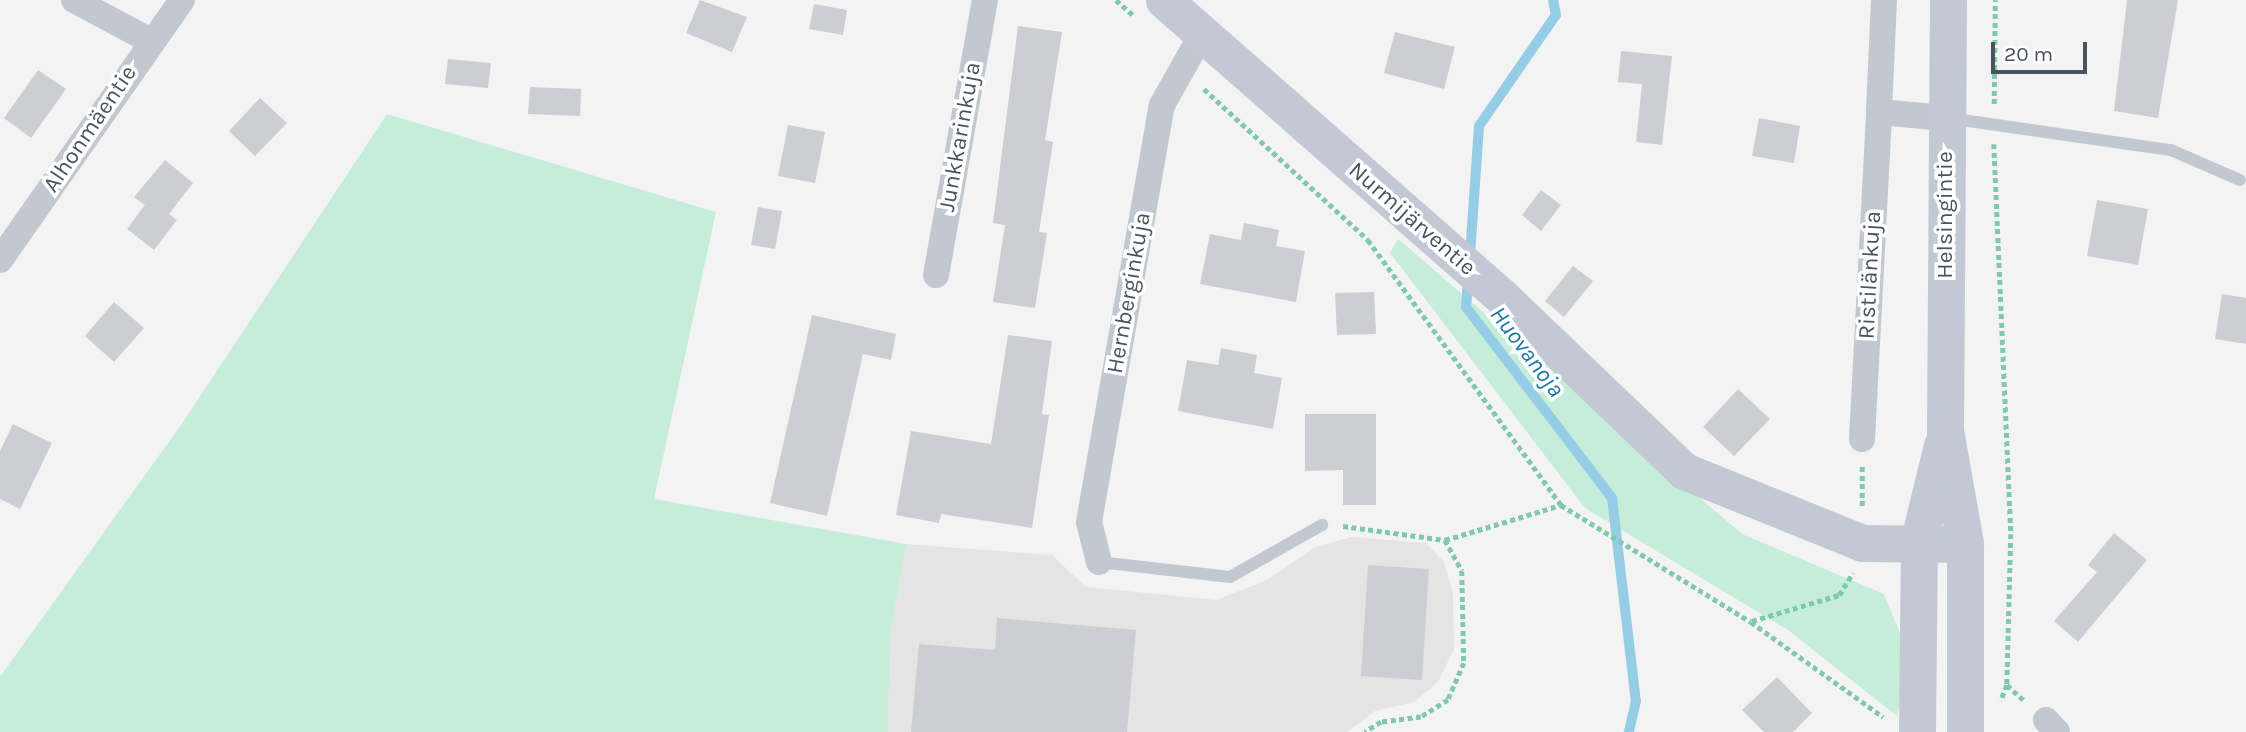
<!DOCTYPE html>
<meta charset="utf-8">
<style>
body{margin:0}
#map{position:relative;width:2246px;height:732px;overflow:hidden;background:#f4f3f3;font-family:Karla,sans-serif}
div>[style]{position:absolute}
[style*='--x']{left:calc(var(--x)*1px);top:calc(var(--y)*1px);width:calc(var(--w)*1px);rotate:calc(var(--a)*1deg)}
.education>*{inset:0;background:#e5e4e4}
.green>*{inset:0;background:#c6edd9}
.stream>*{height:10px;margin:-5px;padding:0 5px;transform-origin:5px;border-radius:5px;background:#96cde6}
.building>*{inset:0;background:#cdced4}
.path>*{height:4.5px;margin-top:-2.25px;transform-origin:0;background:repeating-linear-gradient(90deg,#80c9ad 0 5px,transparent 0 8.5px)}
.lane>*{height:12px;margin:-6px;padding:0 6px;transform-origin:6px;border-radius:6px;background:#c1c8d0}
.street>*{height:26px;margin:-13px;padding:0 13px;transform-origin:13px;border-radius:13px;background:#c1c8d0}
.secondary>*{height:37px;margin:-18.5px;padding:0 18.5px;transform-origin:18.5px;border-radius:18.5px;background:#c2c9d4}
span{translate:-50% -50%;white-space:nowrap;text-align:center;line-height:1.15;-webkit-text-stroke:7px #fff;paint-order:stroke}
.street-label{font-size:23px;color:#4b535f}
.water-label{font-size:24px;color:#1878a5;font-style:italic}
.scale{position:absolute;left:1991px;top:42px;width:96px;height:32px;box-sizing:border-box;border:4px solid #4b535f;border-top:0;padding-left:9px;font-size:21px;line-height:24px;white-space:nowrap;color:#4b535f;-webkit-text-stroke:5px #fff;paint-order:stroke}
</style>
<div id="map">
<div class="education">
<div style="clip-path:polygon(1351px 537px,1426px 543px,1444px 562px,1453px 593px,1454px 649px,1438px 682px,1414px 702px,1375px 711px,1347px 732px,888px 732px,890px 638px,906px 544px,1052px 555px,1086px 587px,1216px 600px,1267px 580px,1316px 547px)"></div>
</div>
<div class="green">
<div style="clip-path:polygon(387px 114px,716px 212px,654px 499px,906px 544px,890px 638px,888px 732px,0 732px,0 677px,183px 422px)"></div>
<div style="clip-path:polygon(1398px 239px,1742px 534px,1884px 594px,1910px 658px,1897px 716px,1788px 630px,1585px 508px,1390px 253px)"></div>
</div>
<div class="stream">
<div style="--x:1470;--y:255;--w:129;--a:-86"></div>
<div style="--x:1479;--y:126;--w:135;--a:-55.3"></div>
<div style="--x:1556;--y:15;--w:15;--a:-101"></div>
<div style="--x:1468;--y:280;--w:27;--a:94"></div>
<div style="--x:1466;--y:307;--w:240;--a:52.6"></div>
<div style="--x:1612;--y:498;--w:204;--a:83.3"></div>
<div style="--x:1636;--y:701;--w:32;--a:103"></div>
</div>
<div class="building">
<div style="clip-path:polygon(700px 0,747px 17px,732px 52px,686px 33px)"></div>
<div style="clip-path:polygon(2127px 0,2178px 0,2158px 118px,2114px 111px)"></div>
<div style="clip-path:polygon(814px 4px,847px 10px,843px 35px,809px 29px)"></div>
<div style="clip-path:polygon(1018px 26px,1062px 32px,1045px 140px,1053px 142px,1039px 232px,1047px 233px,1035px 308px,993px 302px,1005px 225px,993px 223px)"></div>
<div style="clip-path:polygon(1395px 32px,1455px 47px,1444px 89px,1384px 73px)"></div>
<div style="clip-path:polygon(1621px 51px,1672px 56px,1662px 145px,1636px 142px,1642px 84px,1618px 82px)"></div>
<div style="clip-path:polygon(448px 59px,491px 63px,488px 88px,445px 84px)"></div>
<div style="clip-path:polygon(38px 70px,66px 89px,31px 138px,4px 118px)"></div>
<div style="clip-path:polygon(530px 87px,581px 89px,580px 116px,528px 114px)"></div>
<div style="clip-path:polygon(260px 98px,287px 123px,255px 156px,229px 131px)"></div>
<div style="clip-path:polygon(1759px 118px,1800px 126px,1794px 163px,1752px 156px)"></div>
<div style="clip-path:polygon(788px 125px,825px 132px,815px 183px,778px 176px)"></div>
<div style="clip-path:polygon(165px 160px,193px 183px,169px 214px,177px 220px,154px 250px,127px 229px,145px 205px,134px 197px)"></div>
<div style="clip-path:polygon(1541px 190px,1561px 205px,1541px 231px,1522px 215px)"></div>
<div style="clip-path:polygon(2097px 200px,2148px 209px,2138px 265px,2087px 256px)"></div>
<div style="clip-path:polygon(758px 207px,782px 211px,775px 249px,751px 245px)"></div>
<div style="clip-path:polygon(1244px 223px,1279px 230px,1276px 246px,1305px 251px,1296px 302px,1200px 284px,1210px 234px,1241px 240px)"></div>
<div style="clip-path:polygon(1573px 266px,1593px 281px,1564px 317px,1545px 301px)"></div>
<div style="clip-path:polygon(1374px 292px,1376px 334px,1337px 335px,1335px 293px)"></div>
<div style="clip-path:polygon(2222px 294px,2246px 298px,2246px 344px,2215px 339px)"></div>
<div style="clip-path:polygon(114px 302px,144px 328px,114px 362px,85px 336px)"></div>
<div style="clip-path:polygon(812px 315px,896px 334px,891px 360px,863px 354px,827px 516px,770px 503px)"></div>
<div style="clip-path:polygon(1008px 335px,1052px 341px,1042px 414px,1049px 415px,1032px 528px,941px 514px,939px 523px,896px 515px,911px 431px,991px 444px)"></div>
<div style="clip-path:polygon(1221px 348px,1257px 355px,1254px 373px,1282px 378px,1273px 429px,1178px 411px,1187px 360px,1218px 365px)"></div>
<div style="clip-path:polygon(1738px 389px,1770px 419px,1734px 456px,1703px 427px)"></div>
<div style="clip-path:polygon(1305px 414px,1376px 414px,1376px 505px,1343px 505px,1343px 470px,1305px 471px)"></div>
<div style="clip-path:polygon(13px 424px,52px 443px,20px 509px,0 499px,0 451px)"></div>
<div style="clip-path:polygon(2114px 533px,2147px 560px,2078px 642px,2054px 621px,2097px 572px,2088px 565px)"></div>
<div style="clip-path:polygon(1368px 565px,1429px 569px,1422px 680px,1361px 676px)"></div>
<div style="clip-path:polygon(997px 618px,1136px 630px,1127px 732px,911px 732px,919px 644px,995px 650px)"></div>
<div style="clip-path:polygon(1777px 677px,1812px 713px,1793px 732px,1764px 732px,1742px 710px)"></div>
</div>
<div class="path">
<div style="--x:1116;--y:0;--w:23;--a:41"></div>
<div style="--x:1204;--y:89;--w:223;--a:42.6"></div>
<div style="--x:1368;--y:240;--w:328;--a:53.9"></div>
<div style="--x:1561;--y:505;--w:223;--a:31.6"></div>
<div style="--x:1751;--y:622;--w:163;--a:35.7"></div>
<div style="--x:1994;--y:104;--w:104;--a:-89.4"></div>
<div style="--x:1994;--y:144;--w:390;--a:87.5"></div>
<div style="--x:2011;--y:534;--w:151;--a:91.5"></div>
<div style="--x:2007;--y:685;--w:17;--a:111"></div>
<div style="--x:1862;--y:506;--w:40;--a:-90"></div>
<div style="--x:1343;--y:526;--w:103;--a:7.8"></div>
<div style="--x:1445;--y:540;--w:35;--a:61"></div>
<div style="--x:1462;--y:571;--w:92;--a:88.8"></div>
<div style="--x:1464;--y:663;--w:40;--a:113.4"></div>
<div style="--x:1448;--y:700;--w:32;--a:148"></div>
<div style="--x:1421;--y:717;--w:40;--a:172.9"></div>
<div style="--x:1381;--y:722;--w:19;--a:148"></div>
<div style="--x:1445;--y:540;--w:121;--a:-16.8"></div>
<div style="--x:1752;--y:621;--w:91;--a:-16.6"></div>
<div style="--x:1839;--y:595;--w:26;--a:-58"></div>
<div style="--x:2007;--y:685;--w:24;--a:42"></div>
</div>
<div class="lane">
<div style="--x:1948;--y:118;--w:225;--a:8.2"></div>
<div style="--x:2171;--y:150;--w:75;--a:23.5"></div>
<div style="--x:1099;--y:562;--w:132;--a:6.5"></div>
<div style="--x:1230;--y:577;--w:106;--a:-29.5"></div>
</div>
<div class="street">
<div style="--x:74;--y:0;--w:85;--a:28.1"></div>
<div style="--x:1884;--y:0;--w:112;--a:92.6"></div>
<div style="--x:1879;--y:112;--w:66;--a:5.2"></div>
<div style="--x:0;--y:260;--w:317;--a:-55"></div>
<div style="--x:936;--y:275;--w:279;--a:-79.9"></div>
<div style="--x:1862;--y:439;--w:327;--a:-87"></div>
<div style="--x:1099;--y:562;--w:41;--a:-104"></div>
<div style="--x:1089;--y:522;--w:423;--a:-80.1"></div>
<div style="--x:1162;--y:105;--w:81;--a:-60.6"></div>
<div style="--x:2046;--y:720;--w:16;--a:47"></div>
</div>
<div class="secondary">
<div style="--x:1164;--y:0;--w:449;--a:41.3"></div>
<div style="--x:1501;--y:296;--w:253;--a:43.7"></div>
<div style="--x:1684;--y:471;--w:192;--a:22"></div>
<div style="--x:1862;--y:543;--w:103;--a:0.6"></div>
<div style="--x:1948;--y:0;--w:430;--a:90.4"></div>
<div style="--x:1945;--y:430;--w:116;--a:80"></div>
<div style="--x:1965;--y:544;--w:188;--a:90"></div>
<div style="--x:1917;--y:732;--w:192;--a:-89.4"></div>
<div style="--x:1919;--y:540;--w:98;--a:-76.4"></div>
</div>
<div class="street-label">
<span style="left:90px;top:129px;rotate:-56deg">Alhonmäentie</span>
<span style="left:960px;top:137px;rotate:-80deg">Junkkarinkuja</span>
<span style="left:1945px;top:215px;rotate:-90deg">Helsingintie</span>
<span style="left:1412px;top:219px;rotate:41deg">Nurmijärventie</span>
<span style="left:1870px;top:275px;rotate:-87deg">Ristilänkuja</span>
<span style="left:1129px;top:293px;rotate:-80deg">Hernberginkuja</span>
</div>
<div class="water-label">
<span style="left:1527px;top:352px;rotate:53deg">Huovanoja</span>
</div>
<div class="scale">20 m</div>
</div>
